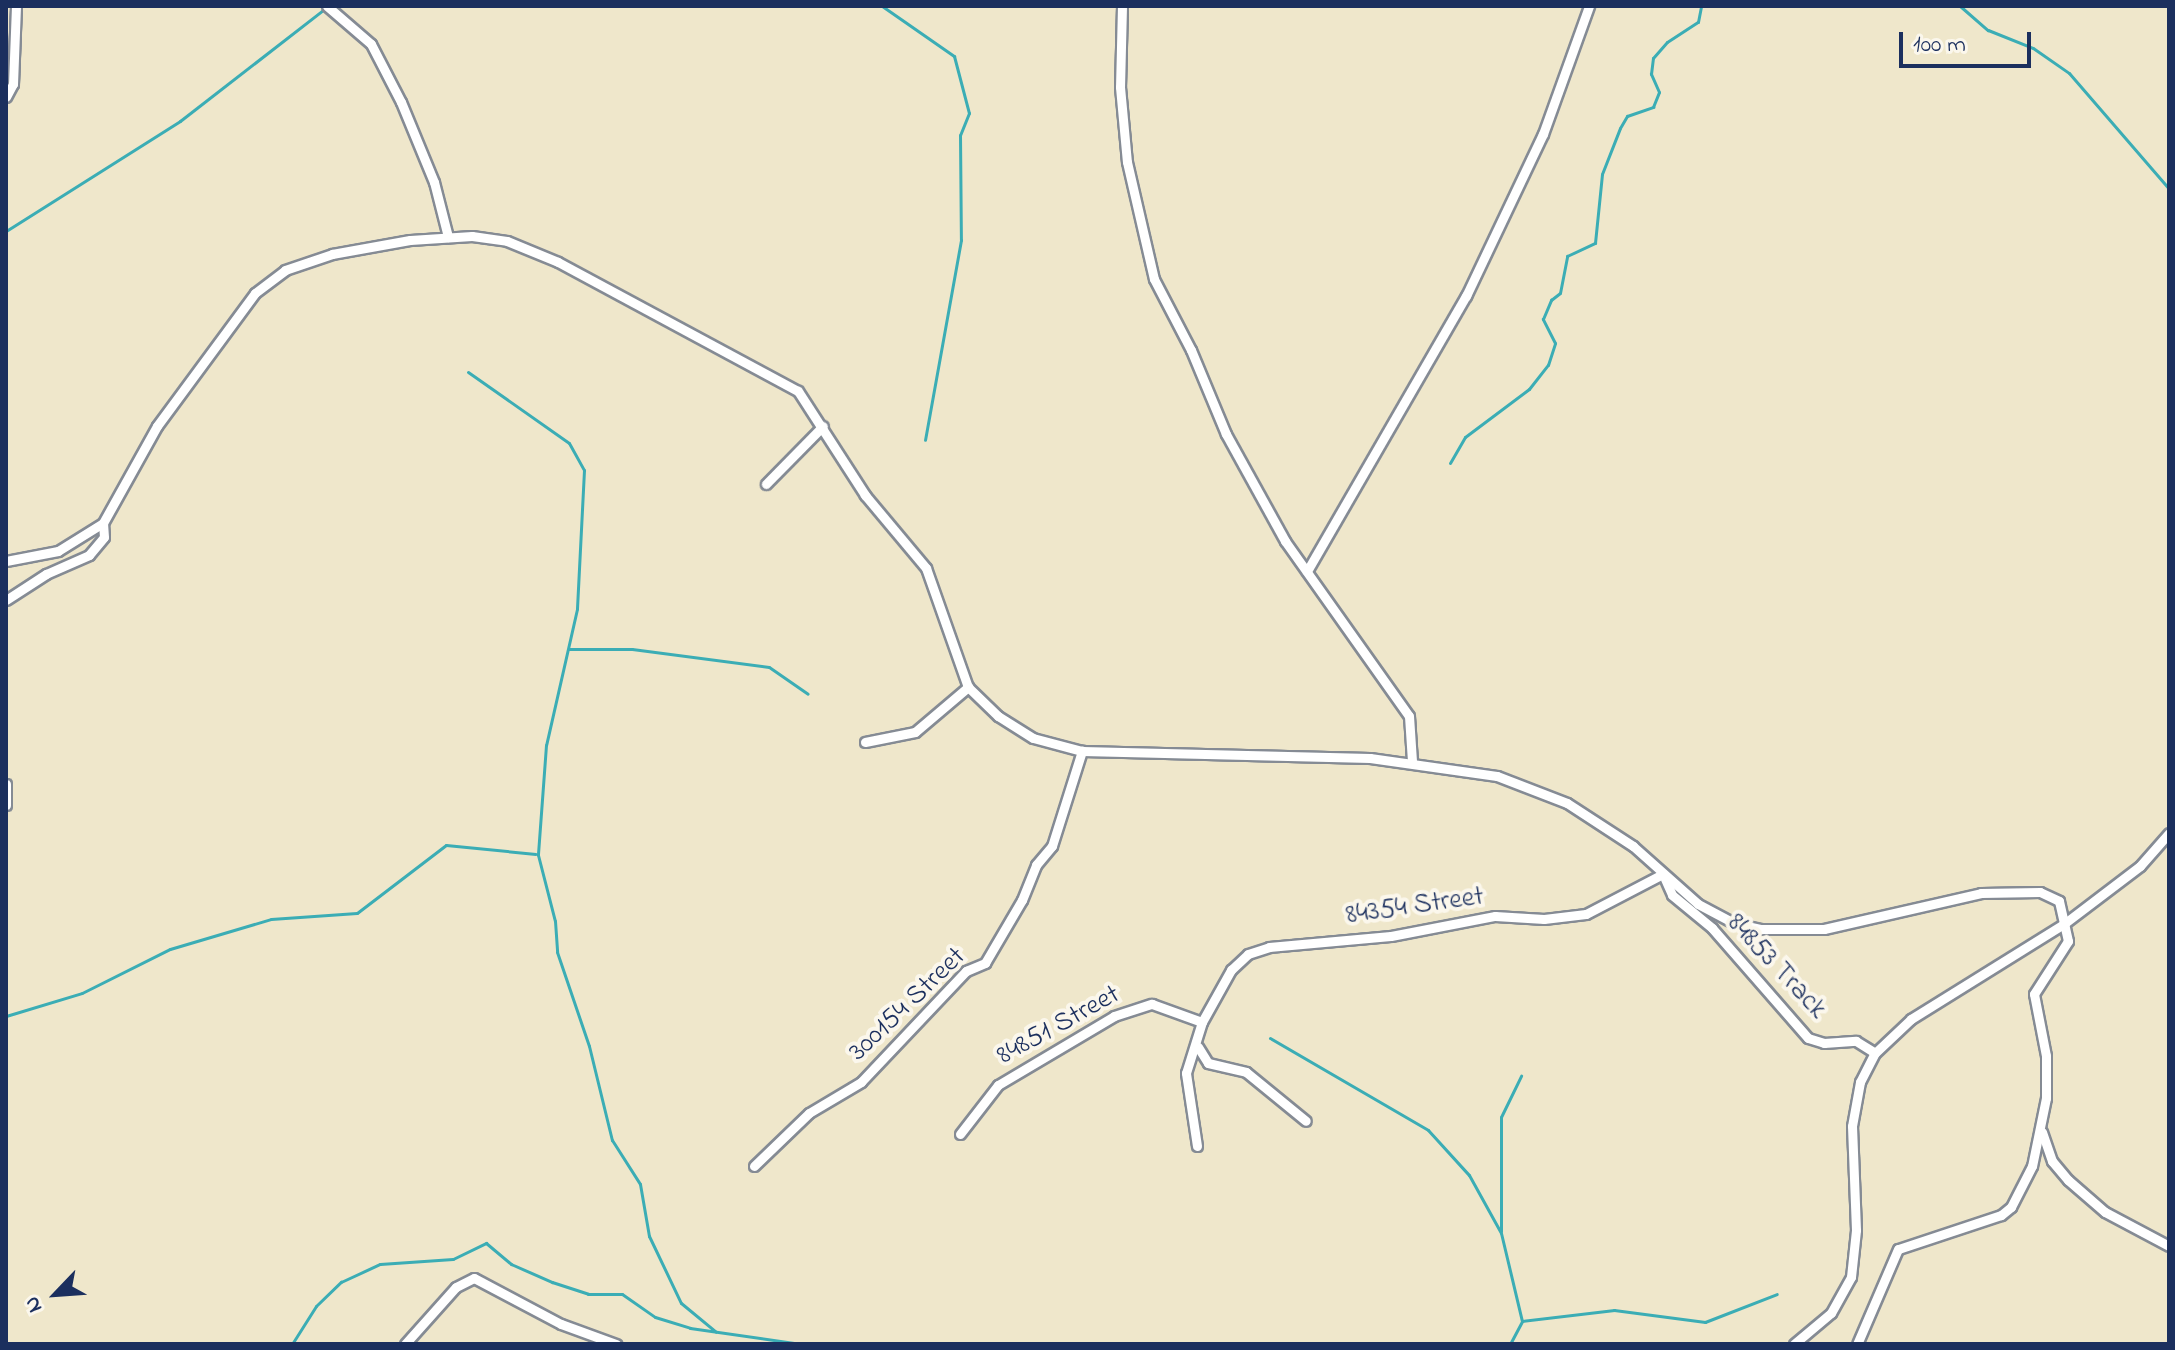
<!DOCTYPE html>
<style>
body{margin:0}
#map{position:relative;width:2175px;height:1350px;overflow:hidden;background:#efe7cb;font-family:"Indie Flower",sans-serif}
div>[style]{position:absolute}
[style*='--x']{left:calc(var(--x)*1px);top:calc(var(--y)*1px);width:calc(var(--w)*1px);rotate:calc(var(--a)*1deg)}
.stream>*{height:3px;margin:-1.5px;padding:0 1.5px;transform-origin:1.5px;border-radius:1.5px;background:#3badb5}
.roads{filter:drop-shadow(2px 0 #858b94) drop-shadow(-2px 0 #858b94) drop-shadow(0 2px #858b94) drop-shadow(0 -2px #858b94)}
.minor>*{height:9px;margin:-4.5px;padding:0 4.5px;transform-origin:4.5px;border-radius:4.5px;background:#fff}
span{translate:-50% -50%;white-space:nowrap;text-align:center;line-height:1.15;-webkit-text-stroke:8px #fbf7ec;paint-order:stroke}
.street-label{font-size:28px;color:#1b2f5e}
.frame{position:absolute;inset:0;border:8px solid #1b2f5e;pointer-events:none}
.north{position:absolute;left:16px;top:1254px;width:80px;height:80px;-webkit-text-stroke:6px #fbf7ec;paint-order:stroke;rotate:245deg;font-size:22px;font-weight:700;line-height:32px;text-align:center;color:#1b2f5e}
.north::after{content:'';display:block;margin:auto;width:28px;height:36px;background:#1b2f5e;clip-path:polygon(50% 0,100% 100%,50% 72%,0 100%)}
.scale{position:absolute;left:1899px;top:32px;width:132px;height:36px;box-sizing:border-box;border:4px solid #1b2f5e;border-top:0;padding-left:10px;font-size:24px;line-height:28px;white-space:nowrap;color:#1b2f5e;-webkit-text-stroke:6px #fbf7ec;paint-order:stroke}
</style>
<div id="map">
<div class="stream">
<div style="--x:882;--y:6;--w:88;--a:34.8"></div>
<div style="--x:954;--y:56;--w:59;--a:75.3"></div>
<div style="--x:969;--y:113;--w:24;--a:112"></div>
<div style="--x:960;--y:135;--w:105;--a:89.5"></div>
<div style="--x:961;--y:240;--w:203;--a:100.2"></div>
<div style="--x:1960;--y:6;--w:37;--a:41"></div>
<div style="--x:1988;--y:30;--w:48;--a:21.8"></div>
<div style="--x:2033;--y:48;--w:44;--a:34.8"></div>
<div style="--x:2069;--y:73;--w:153;--a:49.2"></div>
<div style="--x:6;--y:231;--w:206;--a:-32.3"></div>
<div style="--x:180;--y:121;--w:180;--a:-37.8"></div>
<div style="--x:468;--y:372;--w:123;--a:35.1"></div>
<div style="--x:569;--y:443;--w:31;--a:61"></div>
<div style="--x:584;--y:470;--w:139;--a:92.9"></div>
<div style="--x:577;--y:609;--w:139;--a:102.8"></div>
<div style="--x:546;--y:745;--w:110;--a:94.2"></div>
<div style="--x:538;--y:855;--w:68;--a:75.6"></div>
<div style="--x:555;--y:921;--w:31;--a:86"></div>
<div style="--x:557;--y:952;--w:99;--a:71.2"></div>
<div style="--x:589;--y:1046;--w:97;--a:76.3"></div>
<div style="--x:612;--y:1140;--w:52;--a:57.5"></div>
<div style="--x:640;--y:1184;--w:53;--a:80.2"></div>
<div style="--x:649;--y:1236;--w:74;--a:64.5"></div>
<div style="--x:681;--y:1303;--w:45;--a:39.6"></div>
<div style="--x:1450;--y:463;--w:30;--a:-60"></div>
<div style="--x:1465;--y:437;--w:80;--a:-36.9"></div>
<div style="--x:1529;--y:389;--w:31;--a:-52"></div>
<div style="--x:1548;--y:365;--w:23;--a:-72"></div>
<div style="--x:1555;--y:343;--w:27;--a:-117"></div>
<div style="--x:1543;--y:319;--w:21;--a:-67"></div>
<div style="--x:1551;--y:300;--w:11;--a:-38"></div>
<div style="--x:1560;--y:293;--w:38;--a:-79"></div>
<div style="--x:1567;--y:256;--w:31;--a:-25"></div>
<div style="--x:1595;--y:243;--w:69;--a:-84.2"></div>
<div style="--x:1602;--y:174;--w:49;--a:-68.6"></div>
<div style="--x:1620;--y:128;--w:14;--a:-60"></div>
<div style="--x:1627;--y:116;--w:28;--a:-19"></div>
<div style="--x:1653;--y:107;--w:16;--a:-68"></div>
<div style="--x:1659;--y:92;--w:20;--a:-114"></div>
<div style="--x:1651;--y:74;--w:16;--a:-83"></div>
<div style="--x:1653;--y:58;--w:21;--a:-49"></div>
<div style="--x:1667;--y:42;--w:37;--a:-33"></div>
<div style="--x:1698;--y:22;--w:16;--a:-79"></div>
<div style="--x:569;--y:649;--w:63;--a:0"></div>
<div style="--x:632;--y:649;--w:138;--a:7.5"></div>
<div style="--x:769;--y:667;--w:47;--a:34.7"></div>
<div style="--x:6;--y:1016;--w:79;--a:-16.8"></div>
<div style="--x:82;--y:993;--w:98;--a:-26.6"></div>
<div style="--x:170;--y:949;--w:105;--a:-16.5"></div>
<div style="--x:271;--y:919;--w:86;--a:-4"></div>
<div style="--x:357;--y:913;--w:112;--a:-37.4"></div>
<div style="--x:446;--y:845;--w:90;--a:5.7"></div>
<div style="--x:1270;--y:1038;--w:183;--a:30.2"></div>
<div style="--x:1428;--y:1130;--w:61;--a:47.7"></div>
<div style="--x:1469;--y:1175;--w:66;--a:61.1"></div>
<div style="--x:1501;--y:1233;--w:90;--a:76.6"></div>
<div style="--x:1501;--y:1231;--w:114;--a:-90"></div>
<div style="--x:1501;--y:1117;--w:46;--a:-64"></div>
<div style="--x:292;--y:1344;--w:45;--a:-57.7"></div>
<div style="--x:316;--y:1306;--w:35;--a:-44"></div>
<div style="--x:341;--y:1282;--w:43;--a:-24.8"></div>
<div style="--x:380;--y:1264;--w:73;--a:-3.9"></div>
<div style="--x:453;--y:1259;--w:37;--a:-26"></div>
<div style="--x:486;--y:1243;--w:33;--a:40"></div>
<div style="--x:511;--y:1264;--w:45;--a:23.7"></div>
<div style="--x:552;--y:1282;--w:38;--a:18"></div>
<div style="--x:588;--y:1294;--w:34;--a:0"></div>
<div style="--x:622;--y:1294;--w:40;--a:34.9"></div>
<div style="--x:655;--y:1317;--w:37;--a:17"></div>
<div style="--x:690;--y:1328;--w:112;--a:8.2"></div>
<div style="--x:1510;--y:1344;--w:26;--a:-62"></div>
<div style="--x:1522;--y:1321;--w:93;--a:-6.8"></div>
<div style="--x:1614;--y:1310;--w:92;--a:7.5"></div>
<div style="--x:1705;--y:1322;--w:77;--a:-21.3"></div>
</div>
<div class="roads">
<div class="minor">
<div style="--x:327;--y:6;--w:58;--a:40.8"></div>
<div style="--x:371;--y:44;--w:65;--a:62.7"></div>
<div style="--x:401;--y:102;--w:87;--a:67.6"></div>
<div style="--x:434;--y:182;--w:57;--a:75.7"></div>
<div style="--x:1122;--y:6;--w:81;--a:91.4"></div>
<div style="--x:1120;--y:87;--w:75;--a:84.7"></div>
<div style="--x:1127;--y:162;--w:120;--a:77"></div>
<div style="--x:1154;--y:279;--w:80;--a:62.5"></div>
<div style="--x:1191;--y:350;--w:91;--a:67.4"></div>
<div style="--x:1226;--y:434;--w:122;--a:61.1"></div>
<div style="--x:1285;--y:541;--w:214;--a:54.7"></div>
<div style="--x:1409;--y:716;--w:45;--a:86.2"></div>
<div style="--x:6;--y:97;--w:15;--a:-62"></div>
<div style="--x:13;--y:84;--w:78;--a:-87.8"></div>
<div style="--x:766;--y:484;--w:81;--a:-45.5"></div>
<div style="--x:6;--y:561;--w:53;--a:-10.9"></div>
<div style="--x:58;--y:551;--w:53;--a:-31.9"></div>
<div style="--x:103;--y:523;--w:111;--a:-60.9"></div>
<div style="--x:157;--y:426;--w:165;--a:-53.6"></div>
<div style="--x:255;--y:293;--w:38;--a:-37"></div>
<div style="--x:285;--y:270;--w:50;--a:-18.8"></div>
<div style="--x:332;--y:254;--w:79;--a:-10.2"></div>
<div style="--x:410;--y:240;--w:62;--a:-3.7"></div>
<div style="--x:472;--y:236;--w:35;--a:8"></div>
<div style="--x:507;--y:241;--w:55;--a:22.4"></div>
<div style="--x:558;--y:262;--w:272;--a:28.3"></div>
<div style="--x:798;--y:391;--w:124;--a:57.2"></div>
<div style="--x:865;--y:495;--w:95;--a:50.1"></div>
<div style="--x:926;--y:568;--w:126;--a:70.6"></div>
<div style="--x:968;--y:687;--w:42;--a:44"></div>
<div style="--x:998;--y:716;--w:41;--a:32.2"></div>
<div style="--x:1033;--y:738;--w:51;--a:14.9"></div>
<div style="--x:1082;--y:751;--w:288;--a:1.4"></div>
<div style="--x:1370;--y:758;--w:128;--a:8.1"></div>
<div style="--x:1497;--y:776;--w:75;--a:21.1"></div>
<div style="--x:1567;--y:803;--w:79;--a:33.1"></div>
<div style="--x:1633;--y:846;--w:87;--a:41.7"></div>
<div style="--x:1698;--y:904;--w:40;--a:28"></div>
<div style="--x:1733;--y:923;--w:29;--a:12"></div>
<div style="--x:1761;--y:929;--w:63;--a:0"></div>
<div style="--x:1824;--y:929;--w:161;--a:-12.9"></div>
<div style="--x:1981;--y:893;--w:59;--a:-1"></div>
<div style="--x:2040;--y:892;--w:21;--a:25"></div>
<div style="--x:2059;--y:901;--w:41;--a:77.3"></div>
<div style="--x:2068;--y:941;--w:63;--a:122.7"></div>
<div style="--x:2034;--y:994;--w:63;--a:79"></div>
<div style="--x:2046;--y:1056;--w:42;--a:90"></div>
<div style="--x:2046;--y:1098;--w:69;--a:101.6"></div>
<div style="--x:2032;--y:1166;--w:46;--a:117.1"></div>
<div style="--x:2011;--y:1207;--w:13;--a:141"></div>
<div style="--x:2001;--y:1215;--w:108;--a:161.7"></div>
<div style="--x:1898;--y:1249;--w:103;--a:113.3"></div>
<div style="--x:1307;--y:571;--w:318;--a:-60"></div>
<div style="--x:1466;--y:296;--w:179;--a:-64.6"></div>
<div style="--x:1543;--y:134;--w:136;--a:-70.2"></div>
<div style="--x:6;--y:600;--w:48;--a:-33"></div>
<div style="--x:46;--y:574;--w:47;--a:-23.8"></div>
<div style="--x:89;--y:555;--w:23;--a:-50"></div>
<div style="--x:104;--y:537;--w:14;--a:-94"></div>
<div style="--x:865;--y:742;--w:51;--a:-11.3"></div>
<div style="--x:915;--y:732;--w:70;--a:-40.3"></div>
<div style="--x:6;--y:784;--w:21;--a:90"></div>
<div style="--x:1665;--y:879;--w:17;--a:66"></div>
<div style="--x:1672;--y:895;--w:52;--a:39.5"></div>
<div style="--x:1712;--y:928;--w:146;--a:48.9"></div>
<div style="--x:1808;--y:1038;--w:17;--a:17"></div>
<div style="--x:1824;--y:1043;--w:32;--a:-4"></div>
<div style="--x:1856;--y:1041;--w:22;--a:32"></div>
<div style="--x:1198;--y:1047;--w:19;--a:58"></div>
<div style="--x:1208;--y:1063;--w:39;--a:13"></div>
<div style="--x:1246;--y:1072;--w:77;--a:39.2"></div>
<div style="--x:2042;--y:1132;--w:31;--a:71"></div>
<div style="--x:2052;--y:1161;--w:25;--a:50"></div>
<div style="--x:2068;--y:1180;--w:49;--a:40.9"></div>
<div style="--x:2105;--y:1212;--w:72;--a:28"></div>
<div style="--x:960;--y:1134;--w:62;--a:-52.2"></div>
<div style="--x:998;--y:1085;--w:135;--a:-30.7"></div>
<div style="--x:1114;--y:1016;--w:40;--a:-18"></div>
<div style="--x:1152;--y:1004;--w:53;--a:19.8"></div>
<div style="--x:1197;--y:1146;--w:74;--a:-98.6"></div>
<div style="--x:1186;--y:1073;--w:53;--a:-72.6"></div>
<div style="--x:1202;--y:1022;--w:60;--a:-60.9"></div>
<div style="--x:1231;--y:970;--w:23;--a:-43"></div>
<div style="--x:1248;--y:954;--w:22;--a:-18"></div>
<div style="--x:1269;--y:947;--w:122;--a:-5.2"></div>
<div style="--x:1391;--y:936;--w:106;--a:-10.9"></div>
<div style="--x:1495;--y:916;--w:49;--a:3.5"></div>
<div style="--x:1544;--y:919;--w:42;--a:-6.8"></div>
<div style="--x:1586;--y:914;--w:87;--a:-27.5"></div>
<div style="--x:754;--y:1166;--w:76;--a:-43.9"></div>
<div style="--x:809;--y:1113;--w:61;--a:-30.8"></div>
<div style="--x:861;--y:1082;--w:153;--a:-46.6"></div>
<div style="--x:966;--y:971;--w:21;--a:-23"></div>
<div style="--x:985;--y:963;--w:73;--a:-59.6"></div>
<div style="--x:1022;--y:900;--w:38;--a:-68"></div>
<div style="--x:1036;--y:865;--w:25;--a:-50"></div>
<div style="--x:1052;--y:846;--w:100;--a:-72.5"></div>
<div style="--x:405;--y:1344;--w:76;--a:-48.2"></div>
<div style="--x:456;--y:1287;--w:20;--a:-27"></div>
<div style="--x:474;--y:1278;--w:98;--a:27.9"></div>
<div style="--x:561;--y:1324;--w:59;--a:20"></div>
<div style="--x:1794;--y:1344;--w:48;--a:-40"></div>
<div style="--x:1831;--y:1313;--w:41;--a:-60.9"></div>
<div style="--x:1851;--y:1277;--w:47;--a:-83.9"></div>
<div style="--x:1856;--y:1230;--w:104;--a:-92.2"></div>
<div style="--x:1852;--y:1126;--w:45;--a:-79.7"></div>
<div style="--x:1860;--y:1082;--w:33;--a:-63"></div>
<div style="--x:1875;--y:1053;--w:50;--a:-43.4"></div>
<div style="--x:1911;--y:1019;--w:181;--a:-31.9"></div>
<div style="--x:2065;--y:923;--w:94;--a:-37.2"></div>
<div style="--x:2140;--y:866;--w:44;--a:-48.7"></div>
</div>
</div>
<div class="street-label">
<span style="left:1415px;top:907px;rotate:-8deg">84354 Street</span>
<span style="left:1776px;top:967px;rotate:47deg">84853 Track</span>
<span style="left:908px;top:1005px;rotate:-44deg">300154 Street</span>
<span style="left:1059px;top:1026px;rotate:-29deg">84851 Street</span>
</div>
<div class="frame"></div>
<div class="north">N</div>
<div class="scale">100 m</div>
</div>
